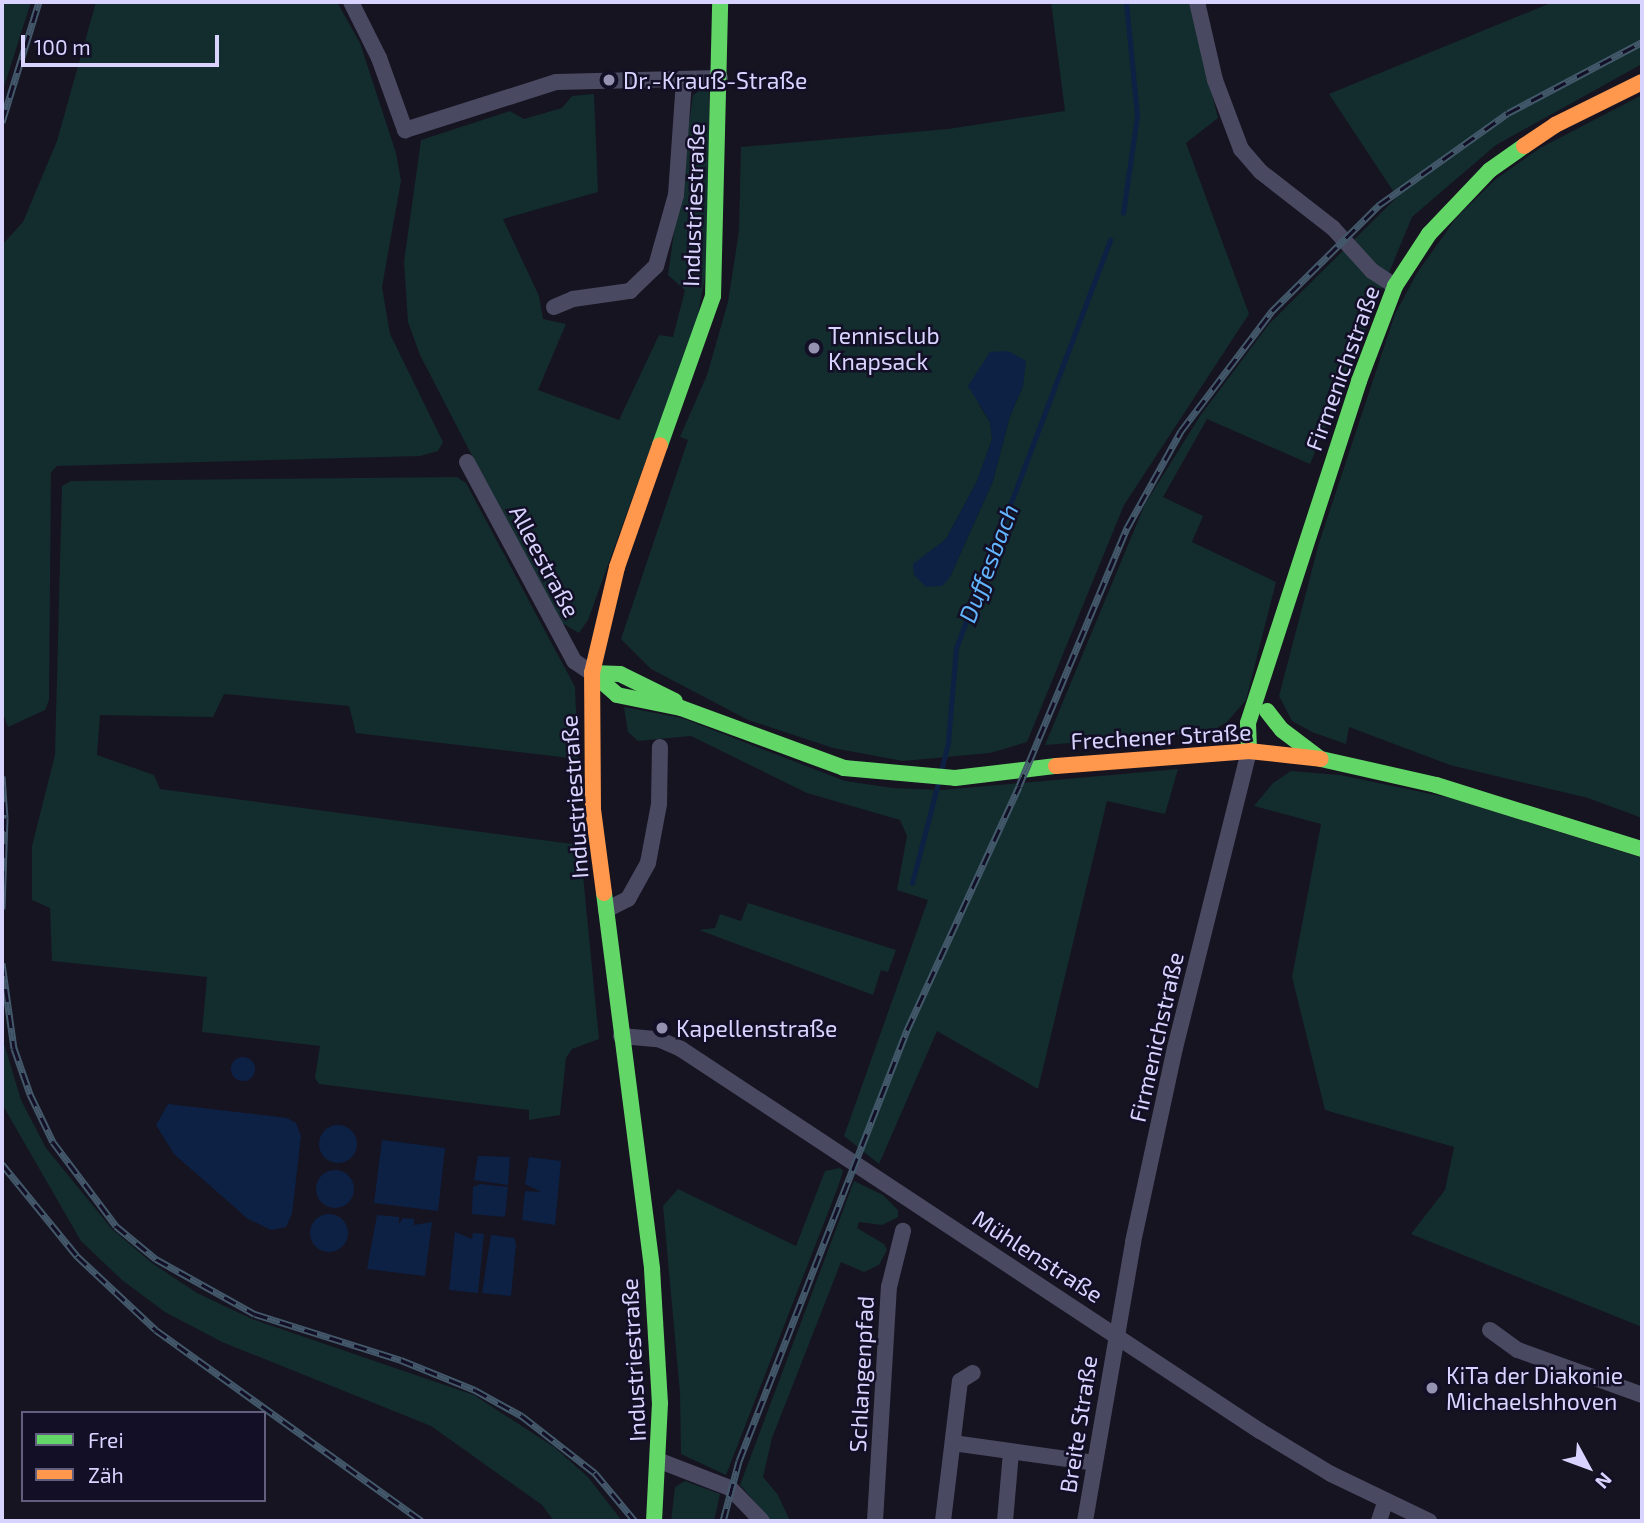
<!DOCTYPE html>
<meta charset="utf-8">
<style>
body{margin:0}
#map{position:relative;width:1644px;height:1523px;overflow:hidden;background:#161421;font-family:"Exo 2",sans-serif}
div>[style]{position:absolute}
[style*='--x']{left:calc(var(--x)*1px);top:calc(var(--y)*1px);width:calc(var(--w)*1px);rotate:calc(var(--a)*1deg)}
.green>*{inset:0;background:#132c2d}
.water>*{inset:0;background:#0d2144}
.round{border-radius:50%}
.stream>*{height:4.5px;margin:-2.25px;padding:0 2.25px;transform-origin:2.25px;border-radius:2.25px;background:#0d2144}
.street>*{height:16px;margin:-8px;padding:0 8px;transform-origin:8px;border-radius:8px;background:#4a4962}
.fast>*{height:16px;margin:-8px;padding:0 8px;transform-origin:8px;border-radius:8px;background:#63d668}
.slow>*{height:16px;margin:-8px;padding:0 8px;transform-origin:8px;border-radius:8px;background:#ff974d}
.rail>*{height:7px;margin-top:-3.5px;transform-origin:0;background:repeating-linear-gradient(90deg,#130f26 0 13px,#43596b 0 26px);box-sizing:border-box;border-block:2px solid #43596b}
.dots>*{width:19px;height:19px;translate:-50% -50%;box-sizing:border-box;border:4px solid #130f26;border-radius:50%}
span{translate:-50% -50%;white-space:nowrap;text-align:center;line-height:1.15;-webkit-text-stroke:5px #130f26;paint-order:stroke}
.poi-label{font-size:23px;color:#d9d4ff}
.left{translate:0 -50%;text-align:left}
.street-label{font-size:23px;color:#d9d4ff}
.water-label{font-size:24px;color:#62b6ff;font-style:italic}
.frame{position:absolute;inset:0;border:4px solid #d9d4ff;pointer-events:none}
.legend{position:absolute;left:21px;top:1411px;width:245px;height:91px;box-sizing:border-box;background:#130f26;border:2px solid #625e7d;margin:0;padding:9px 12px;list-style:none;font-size:21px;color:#d9d4ff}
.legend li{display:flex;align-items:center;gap:14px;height:35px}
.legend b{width:35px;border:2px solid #625e7d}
.north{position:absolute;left:1553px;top:1432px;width:70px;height:70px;-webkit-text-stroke:5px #130f26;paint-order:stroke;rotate:131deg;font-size:19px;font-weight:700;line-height:28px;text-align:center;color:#d9d4ff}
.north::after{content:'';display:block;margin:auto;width:24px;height:32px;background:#d9d4ff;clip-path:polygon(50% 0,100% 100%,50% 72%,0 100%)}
.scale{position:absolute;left:21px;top:35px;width:198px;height:32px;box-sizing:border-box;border:4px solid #d9d4ff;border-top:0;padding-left:9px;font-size:21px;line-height:24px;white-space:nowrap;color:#d9d4ff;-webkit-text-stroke:5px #130f26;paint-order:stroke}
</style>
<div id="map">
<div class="green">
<div style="clip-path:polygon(2px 2px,31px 2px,2px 93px)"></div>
<div style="clip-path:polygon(96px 2px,337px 2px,360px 43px,396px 153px,401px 181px,382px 287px,390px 334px,443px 442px,438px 451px,420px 456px,57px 466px,51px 472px,49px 700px,45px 710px,8px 727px,2px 711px,2px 245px,23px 222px,57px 141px)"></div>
<div style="clip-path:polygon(evenodd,1051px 2px,1189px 2px,1218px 118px,1186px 143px,1249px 314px,1124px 505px,1027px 742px,990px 753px,903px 761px,833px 748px,748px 720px,651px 669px,621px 639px,688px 440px,680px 437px,707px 375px,728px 302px,739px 231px,741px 147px,948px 129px,1065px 111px,1051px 2px,1023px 386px,1010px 416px,993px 481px,950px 577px,914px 564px,946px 539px,977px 481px,992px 439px,990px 422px,979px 405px,1023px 386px)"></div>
<div style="clip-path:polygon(1553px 2px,1642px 2px,1642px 64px,1496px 145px,1412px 217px,1310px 464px,1207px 419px,1163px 497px,1203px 516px,1192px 542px,1276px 582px,1246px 700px,1227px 722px,1210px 732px,1045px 745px,1145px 504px,1200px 416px,1269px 324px,1397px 197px,1329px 94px)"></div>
<div style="clip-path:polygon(701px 90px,709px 90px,709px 255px,697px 320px,588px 620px,579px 633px,557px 620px,420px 355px,408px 322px,404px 262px,421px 140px,510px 111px,524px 119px,562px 108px,572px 96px,594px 94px,598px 192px,503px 219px,539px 296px,543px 319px,566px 324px,538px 390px,619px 420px,659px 335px,673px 337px,685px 290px,668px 275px,693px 95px)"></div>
<div style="clip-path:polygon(1642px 95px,1642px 818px,1588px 798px,1450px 765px,1349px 727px,1346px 744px,1312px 732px,1292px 721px,1279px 696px,1319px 543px,1395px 314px,1417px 273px,1456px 218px,1496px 179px,1540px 148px)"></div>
<div style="clip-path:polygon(457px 477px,466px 483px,575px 687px,578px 759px,356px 733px,349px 706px,224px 694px,213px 717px,100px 715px,97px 755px,154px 775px,160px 789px,580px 845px,599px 1039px,572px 1049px,566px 1058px,560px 1115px,529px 1120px,529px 1110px,319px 1084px,315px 1078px,320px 1046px,202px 1032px,207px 977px,52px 961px,50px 908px,32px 900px,32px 846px,55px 755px,62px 486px,71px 481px)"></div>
<div style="clip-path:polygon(624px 707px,682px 718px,845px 781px,893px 788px,942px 790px,1178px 769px,1165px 814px,1107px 801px,1038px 1089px,937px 1031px,879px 1164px,844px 1136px,928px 900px,897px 890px,907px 836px,900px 820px,807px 793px,691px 736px,638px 741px,628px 732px)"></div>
<div style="clip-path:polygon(1291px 771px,1340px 775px,1450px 798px,1642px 858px,1642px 1327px,1411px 1234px,1445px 1190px,1454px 1147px,1325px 1110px,1292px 977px,1321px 824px,1254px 806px,1273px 783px)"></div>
<div style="clip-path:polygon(748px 903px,896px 950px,888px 972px,881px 970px,873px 995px,699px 930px,715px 928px,720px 914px,741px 921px)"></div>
<div style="clip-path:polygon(2px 1037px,21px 1100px,46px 1148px,112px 1229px,152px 1263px,197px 1293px,252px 1319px,474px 1395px,554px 1447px,588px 1477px,622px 1521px,554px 1521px,542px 1505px,431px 1426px,222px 1342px,165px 1312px,122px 1280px,81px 1241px,2px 1104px)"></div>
<div style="clip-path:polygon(840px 1168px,843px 1171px,838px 1187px,726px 1475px,681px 1454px,680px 1393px,663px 1206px,678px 1189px,796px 1246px,825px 1171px)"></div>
<div style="clip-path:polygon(854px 1181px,883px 1195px,898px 1210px,898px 1217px,882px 1225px,859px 1222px,857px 1228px,884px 1244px,887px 1250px,879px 1265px,864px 1272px,841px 1262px,772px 1438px,763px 1477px,778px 1495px,790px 1521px,771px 1521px,740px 1485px)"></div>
<div style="clip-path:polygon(685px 1481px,720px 1494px,714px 1521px,671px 1521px,675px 1487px)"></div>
</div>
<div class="water">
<div style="clip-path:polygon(1008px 351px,1026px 361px,1023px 386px,1010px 416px,993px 481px,950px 577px,942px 586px,926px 587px,914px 575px,913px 564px,946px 539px,977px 481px,992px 439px,990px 422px,968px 386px,990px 352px)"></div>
<div class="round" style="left:231px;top:1057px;width:24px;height:24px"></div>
<div style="clip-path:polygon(168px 1104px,287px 1118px,296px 1123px,301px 1136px,292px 1214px,286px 1227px,271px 1230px,248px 1219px,174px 1154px,156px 1125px)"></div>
<div class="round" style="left:319px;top:1125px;width:38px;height:38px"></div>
<div style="clip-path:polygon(382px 1140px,445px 1148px,438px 1211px,374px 1203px)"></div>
<div style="clip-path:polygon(478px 1156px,510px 1157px,508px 1185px,474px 1180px)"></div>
<div style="clip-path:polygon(529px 1157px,561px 1161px,555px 1225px,522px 1220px,525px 1191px,541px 1192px,525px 1184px)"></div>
<div class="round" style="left:316px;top:1170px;width:38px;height:38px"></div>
<div style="clip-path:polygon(480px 1184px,508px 1187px,505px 1217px,472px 1214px,473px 1187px)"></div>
<div class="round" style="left:310px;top:1214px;width:38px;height:38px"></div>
<div style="clip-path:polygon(377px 1215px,399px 1217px,399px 1224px,403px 1218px,414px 1219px,414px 1225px,432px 1222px,425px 1276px,367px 1269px)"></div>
<div style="clip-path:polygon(455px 1232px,472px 1239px,473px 1233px,484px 1234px,478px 1293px,449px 1290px)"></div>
<div style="clip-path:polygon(491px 1235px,514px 1238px,516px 1244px,511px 1296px,482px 1293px)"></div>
</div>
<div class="stream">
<div style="--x:1123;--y:213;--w:98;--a:-81.8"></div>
<div style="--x:1137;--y:116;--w:115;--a:-95.5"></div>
<div style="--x:941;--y:771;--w:30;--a:-76"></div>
<div style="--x:948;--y:742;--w:94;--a:-85.1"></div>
<div style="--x:956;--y:648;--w:436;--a:-69.3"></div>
<div style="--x:912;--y:883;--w:103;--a:-75.4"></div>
</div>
<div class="street">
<div style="--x:351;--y:2;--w:63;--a:63.4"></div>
<div style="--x:379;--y:58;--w:77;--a:70.1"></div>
<div style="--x:405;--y:130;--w:158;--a:-17.6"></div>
<div style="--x:556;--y:82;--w:164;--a:-1.4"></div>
<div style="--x:1197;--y:2;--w:80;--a:77"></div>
<div style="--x:1215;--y:80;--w:74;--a:69.4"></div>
<div style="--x:1241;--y:149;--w:30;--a:49"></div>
<div style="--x:1261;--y:172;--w:91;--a:37.9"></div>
<div style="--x:1333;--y:228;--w:58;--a:47.8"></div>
<div style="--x:1372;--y:271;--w:27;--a:33"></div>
<div style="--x:554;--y:307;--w:21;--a:-23"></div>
<div style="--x:573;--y:299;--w:58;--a:-8"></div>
<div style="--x:630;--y:291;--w:36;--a:-44"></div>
<div style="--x:656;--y:266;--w:74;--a:-74.3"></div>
<div style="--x:676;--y:195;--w:115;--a:-86"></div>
<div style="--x:467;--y:462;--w:226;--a:61.7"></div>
<div style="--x:574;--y:661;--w:22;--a:34"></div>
<div style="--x:606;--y:910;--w:25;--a:-27"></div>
<div style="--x:628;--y:899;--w:41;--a:-60.9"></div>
<div style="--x:648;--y:863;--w:60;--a:-79.4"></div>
<div style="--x:659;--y:804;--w:57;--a:-89"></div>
<div style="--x:621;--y:1036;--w:37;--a:5"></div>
<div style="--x:658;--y:1039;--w:25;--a:23"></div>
<div style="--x:681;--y:1049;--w:694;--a:33.42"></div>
<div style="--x:1260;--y:1431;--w:83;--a:31.2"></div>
<div style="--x:1331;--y:1474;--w:109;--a:25.6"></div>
<div style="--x:1490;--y:1330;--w:34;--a:36"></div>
<div style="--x:1518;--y:1350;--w:132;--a:19.9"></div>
<div style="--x:953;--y:1443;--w:143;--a:8"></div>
<div style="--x:660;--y:1461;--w:75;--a:21.1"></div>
<div style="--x:730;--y:1488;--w:46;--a:45.9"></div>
<div style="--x:875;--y:1521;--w:234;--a:-86.6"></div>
<div style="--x:889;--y:1287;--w:58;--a:-76"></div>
<div style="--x:943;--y:1521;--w:141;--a:-83.1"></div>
<div style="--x:960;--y:1381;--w:15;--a:-32"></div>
<div style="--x:1005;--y:1521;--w:69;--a:-85"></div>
<div style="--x:1085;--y:1521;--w:283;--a:-80.2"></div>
<div style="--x:1133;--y:1242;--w:198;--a:-77.8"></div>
<div style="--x:1175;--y:1048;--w:306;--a:-76"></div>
<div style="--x:1379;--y:1521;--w:19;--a:-72"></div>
</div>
<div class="fast">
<div style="--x:660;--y:445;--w:158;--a:-70.4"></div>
<div style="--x:713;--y:296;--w:294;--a:-88.6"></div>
<div style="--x:592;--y:673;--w:33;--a:41"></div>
<div style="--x:617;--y:695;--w:65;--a:11.5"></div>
<div style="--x:681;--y:708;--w:174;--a:20.2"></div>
<div style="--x:844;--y:768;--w:111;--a:5.1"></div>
<div style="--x:955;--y:778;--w:102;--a:-6.8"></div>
<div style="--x:592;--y:673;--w:28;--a:2"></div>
<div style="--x:620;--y:674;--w:61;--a:26.1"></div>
<div style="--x:1267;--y:711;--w:24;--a:52"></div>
<div style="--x:1282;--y:730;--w:46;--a:37.1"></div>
<div style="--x:1249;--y:751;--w:28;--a:-92"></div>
<div style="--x:1248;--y:723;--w:360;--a:-72"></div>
<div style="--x:1359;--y:381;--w:102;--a:-69.2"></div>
<div style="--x:1395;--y:286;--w:62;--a:-56.8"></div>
<div style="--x:1429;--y:234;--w:88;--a:-46.4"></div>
<div style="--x:1490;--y:170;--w:42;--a:-35.2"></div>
<div style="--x:1321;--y:759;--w:118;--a:12.7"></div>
<div style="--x:1436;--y:785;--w:216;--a:17.3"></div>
<div style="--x:604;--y:893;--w:379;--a:82.7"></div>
<div style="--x:652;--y:1269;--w:134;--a:86.6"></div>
<div style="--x:660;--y:1403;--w:118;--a:92.9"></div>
</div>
<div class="slow">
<div style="--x:1524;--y:146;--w:37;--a:-34"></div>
<div style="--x:1555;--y:125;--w:97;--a:-26.3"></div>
<div style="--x:1056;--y:766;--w:194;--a:-4.4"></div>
<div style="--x:1249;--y:751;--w:72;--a:6.3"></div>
<div style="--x:604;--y:893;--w:85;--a:-97.5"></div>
<div style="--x:593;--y:809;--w:136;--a:-90.4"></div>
<div style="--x:592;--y:673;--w:109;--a:-76.7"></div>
<div style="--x:617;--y:567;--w:129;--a:-70.6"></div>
</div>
<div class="rail">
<div style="--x:2;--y:122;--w:126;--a:-72.9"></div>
<div style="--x:2;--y:776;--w:42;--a:85.9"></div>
<div style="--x:5;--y:818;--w:91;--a:91.9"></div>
<div style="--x:2;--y:963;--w:86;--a:82"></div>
<div style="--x:14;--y:1048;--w:49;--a:70.8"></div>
<div style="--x:30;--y:1094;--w:53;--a:64.4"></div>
<div style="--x:53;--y:1142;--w:105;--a:53.1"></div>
<div style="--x:116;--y:1226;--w:52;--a:39.5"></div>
<div style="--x:156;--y:1259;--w:113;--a:29.1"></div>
<div style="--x:255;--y:1314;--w:153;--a:17.5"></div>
<div style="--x:401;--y:1360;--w:80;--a:22.1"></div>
<div style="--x:475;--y:1390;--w:54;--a:29"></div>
<div style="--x:522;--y:1416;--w:93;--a:38"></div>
<div style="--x:595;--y:1473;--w:62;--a:50.2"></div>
<div style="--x:2;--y:1164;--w:119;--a:50.8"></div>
<div style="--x:77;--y:1256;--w:108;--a:43.1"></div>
<div style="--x:156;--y:1330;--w:327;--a:35.7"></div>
<div style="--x:723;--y:1521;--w:62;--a:-75.1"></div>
<div style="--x:739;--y:1461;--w:463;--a:-68.7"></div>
<div style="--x:907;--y:1030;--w:268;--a:-65.3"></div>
<div style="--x:1019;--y:786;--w:280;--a:-67.3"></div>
<div style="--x:1127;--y:528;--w:111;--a:-60.9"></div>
<div style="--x:1181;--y:431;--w:151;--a:-52.8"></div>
<div style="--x:1272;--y:311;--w:151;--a:-44.7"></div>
<div style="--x:1379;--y:205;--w:158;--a:-35.5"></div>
<div style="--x:1508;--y:113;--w:152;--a:-27.9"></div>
</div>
<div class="dots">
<div style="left:609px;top:80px;background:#9591b1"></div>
<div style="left:814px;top:348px;background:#9591b1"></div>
<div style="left:662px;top:1028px;background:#9591b1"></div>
<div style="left:1432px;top:1388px;background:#9591b1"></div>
</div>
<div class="poi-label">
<span class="left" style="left:623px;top:80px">Dr.-Krauß-Straße</span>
<span class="left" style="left:828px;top:348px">Tennisclub<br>Knapsack</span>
<span class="left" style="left:676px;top:1028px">Kapellenstraße</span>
<span class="left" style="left:1446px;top:1388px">KiTa der Diakonie<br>Michaelshhoven</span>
</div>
<div class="street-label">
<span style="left:693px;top:205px;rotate:-88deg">Industriestraße</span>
<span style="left:1342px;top:368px;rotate:-70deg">Firmenichstraße</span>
<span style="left:545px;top:561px;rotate:62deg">Alleestraße</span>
<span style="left:1161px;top:736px;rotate:-3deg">Frechener Straße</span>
<span style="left:574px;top:797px;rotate:-94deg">Industriestraße</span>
<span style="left:1156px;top:1037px;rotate:-77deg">Firmenichstraße</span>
<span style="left:1038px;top:1256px;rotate:33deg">Mühlenstraße</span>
<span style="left:633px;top:1360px;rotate:-93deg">Industriestraße</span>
<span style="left:861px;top:1374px;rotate:-87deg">Schlangenpfad</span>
<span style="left:1078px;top:1424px;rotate:-81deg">Breite Straße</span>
</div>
<div class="water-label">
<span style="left:988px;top:563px;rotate:-69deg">Duffesbach</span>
</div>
<div class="frame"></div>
<ul class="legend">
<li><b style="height:9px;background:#63d668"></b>Frei</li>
<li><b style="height:9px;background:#ff974d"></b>Zäh</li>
</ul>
<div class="north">N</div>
<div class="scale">100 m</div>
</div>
